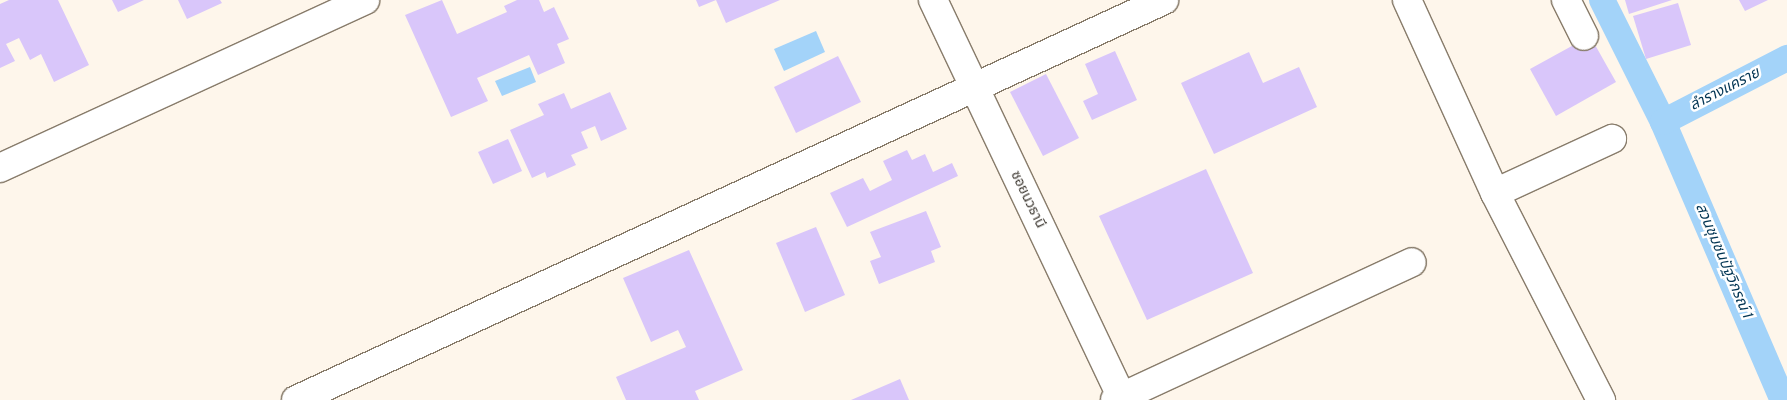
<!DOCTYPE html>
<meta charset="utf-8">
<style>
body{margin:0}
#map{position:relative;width:1787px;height:400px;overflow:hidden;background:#fef6eb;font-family:Overpass,"Noto Sans Thai",sans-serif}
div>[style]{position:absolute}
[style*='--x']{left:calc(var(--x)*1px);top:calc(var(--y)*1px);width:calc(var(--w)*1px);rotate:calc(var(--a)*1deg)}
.water>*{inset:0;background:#a3d3f9}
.canal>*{height:26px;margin:-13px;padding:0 13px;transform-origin:13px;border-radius:13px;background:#a3d3f9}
.building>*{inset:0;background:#d9c6fa}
.roads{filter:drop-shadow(1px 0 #887c6b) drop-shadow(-1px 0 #887c6b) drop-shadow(0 1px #887c6b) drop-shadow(0 -1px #887c6b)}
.minor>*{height:28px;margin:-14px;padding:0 14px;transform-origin:14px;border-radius:14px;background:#fff}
span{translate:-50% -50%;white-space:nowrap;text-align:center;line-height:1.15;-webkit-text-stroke:5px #fff;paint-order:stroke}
.street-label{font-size:14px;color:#3b362f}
.water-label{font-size:15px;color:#023553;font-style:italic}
</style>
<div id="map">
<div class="water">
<div style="clip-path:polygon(816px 31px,825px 52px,784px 71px,774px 49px)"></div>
<div style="clip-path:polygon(530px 67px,536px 82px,502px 96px,495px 81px)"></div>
</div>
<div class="canal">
<div style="--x:1602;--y:0;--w:136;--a:63.4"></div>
<div style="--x:1663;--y:122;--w:303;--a:66.7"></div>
<div style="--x:1663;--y:122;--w:140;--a:-27.3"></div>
</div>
<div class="building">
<div style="clip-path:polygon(9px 0,58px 0,89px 65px,54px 82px,41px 54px,30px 60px,19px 38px,6px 44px,15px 61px,0 68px,0 4px)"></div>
<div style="clip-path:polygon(112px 0,144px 0,118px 12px)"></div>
<div style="clip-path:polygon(178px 0,220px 0,222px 3px,187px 19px)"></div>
<div style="clip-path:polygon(442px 0,457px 34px,507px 12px,504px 6px,517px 0,539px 0,544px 12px,554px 7px,569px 39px,557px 44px,565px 63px,538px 75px,529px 55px,477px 78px,488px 101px,451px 117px,405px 15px)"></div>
<div style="clip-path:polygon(696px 0,716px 0,699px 7px)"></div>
<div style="clip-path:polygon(716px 0,780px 0,726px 23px)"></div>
<div style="clip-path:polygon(1625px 0,1672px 0,1629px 14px)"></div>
<div style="clip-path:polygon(1739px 0,1768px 0,1745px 11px)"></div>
<div style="clip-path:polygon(1678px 3px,1691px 45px,1646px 59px,1633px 16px)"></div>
<div style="clip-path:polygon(1590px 36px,1616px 82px,1556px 116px,1530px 69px)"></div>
<div style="clip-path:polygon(1115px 51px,1137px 100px,1092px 120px,1083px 101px,1098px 94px,1085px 64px)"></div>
<div style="clip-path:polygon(1249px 52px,1263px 83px,1299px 67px,1317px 107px,1214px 154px,1181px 83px)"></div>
<div style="clip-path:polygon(838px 56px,861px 102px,796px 133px,774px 87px)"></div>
<div style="clip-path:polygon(1046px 74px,1079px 138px,1043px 156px,1010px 92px)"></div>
<div style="clip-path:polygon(610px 92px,627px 129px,601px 141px,595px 126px,581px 132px,588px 148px,571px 155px,576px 165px,547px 178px,545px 172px,532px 178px,510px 130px,544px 115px,538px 104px,564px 93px,571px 109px)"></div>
<div style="clip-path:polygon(508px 139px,522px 171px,493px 184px,478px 152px)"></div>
<div style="clip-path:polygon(907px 150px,912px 160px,925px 154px,933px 172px,952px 163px,958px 176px,847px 227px,830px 193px,863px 178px,870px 191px,892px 180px,883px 161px)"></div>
<div style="clip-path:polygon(1206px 169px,1253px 273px,1147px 320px,1099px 216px)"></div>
<div style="clip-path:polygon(926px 211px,941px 247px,931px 251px,935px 262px,879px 284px,870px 261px,881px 257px,870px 232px)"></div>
<div style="clip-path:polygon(816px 227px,845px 295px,805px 312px,776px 243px)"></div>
<div style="clip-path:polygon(689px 250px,743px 370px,695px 391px,699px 400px,626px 400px,616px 377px,686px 347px,678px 330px,651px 342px,623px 278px)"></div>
<div style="clip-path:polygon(900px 379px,909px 400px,851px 400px)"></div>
</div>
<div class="roads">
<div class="minor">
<div style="--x:933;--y:0;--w:443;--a:64.6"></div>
<div style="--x:1407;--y:0;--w:212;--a:65.5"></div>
<div style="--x:1495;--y:193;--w:233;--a:62.9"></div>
<div style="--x:1566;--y:0;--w:40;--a:63.4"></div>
<div style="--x:0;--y:168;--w:402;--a:-24.7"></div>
<div style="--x:1495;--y:193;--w:129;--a:-24.8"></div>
<div style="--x:296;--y:400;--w:956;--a:-24.74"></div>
<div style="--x:1115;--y:400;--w:327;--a:-24.9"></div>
</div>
</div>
<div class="street-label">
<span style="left:1027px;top:200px;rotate:64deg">ซอยนวธานี</span>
</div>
<div class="water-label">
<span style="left:1725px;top:90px;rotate:-27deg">ลำรางแคราย</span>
<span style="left:1723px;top:261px;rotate:67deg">สวนชุมชนปัฐวิกรณ์ 1</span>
</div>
</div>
